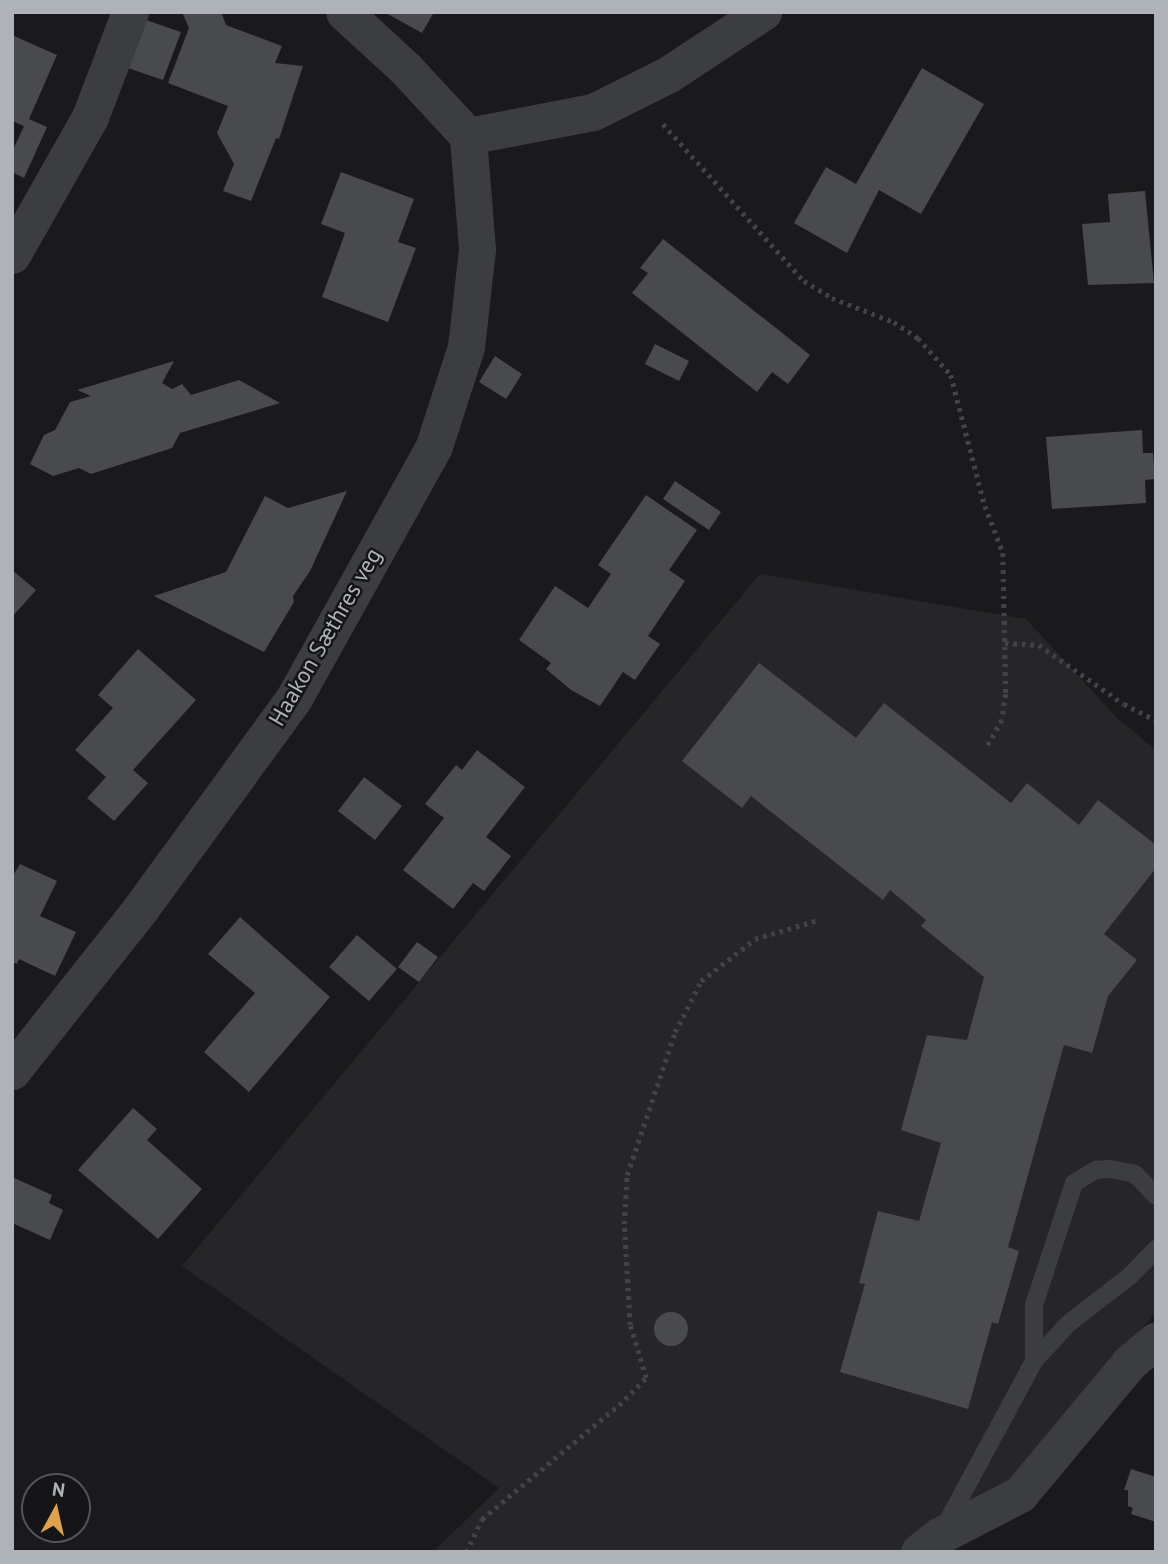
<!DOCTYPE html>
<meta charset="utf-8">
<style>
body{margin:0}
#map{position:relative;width:1168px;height:1564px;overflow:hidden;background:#1a1a1c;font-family:"PT Sans",sans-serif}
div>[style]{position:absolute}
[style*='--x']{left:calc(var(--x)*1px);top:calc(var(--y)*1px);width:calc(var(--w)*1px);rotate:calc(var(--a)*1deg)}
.built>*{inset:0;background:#262629}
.building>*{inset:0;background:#494a4e}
.round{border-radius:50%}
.path>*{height:4.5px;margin-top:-2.25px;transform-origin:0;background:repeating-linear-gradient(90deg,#414447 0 3.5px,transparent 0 8.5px)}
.service>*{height:18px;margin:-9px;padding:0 9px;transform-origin:9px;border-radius:9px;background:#3b3d40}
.minor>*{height:37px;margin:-18.5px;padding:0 18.5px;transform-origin:18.5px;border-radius:18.5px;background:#3b3d40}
span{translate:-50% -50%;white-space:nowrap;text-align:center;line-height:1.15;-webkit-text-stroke:5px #151517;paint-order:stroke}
.street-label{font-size:23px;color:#aeb3ba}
.frame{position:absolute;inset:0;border:14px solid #aeb3ba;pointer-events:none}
.north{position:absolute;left:21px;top:1473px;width:70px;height:70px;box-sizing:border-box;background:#151517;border:2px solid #525458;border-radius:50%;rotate:8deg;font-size:19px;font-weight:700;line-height:28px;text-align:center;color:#aeb3ba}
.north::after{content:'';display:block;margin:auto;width:24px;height:32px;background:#e0a14d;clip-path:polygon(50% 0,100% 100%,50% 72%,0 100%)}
</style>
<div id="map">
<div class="built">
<div style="clip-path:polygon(760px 574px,1026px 619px,1116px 717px,1156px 750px,1156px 1311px,978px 1531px,946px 1552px,433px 1552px,499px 1488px,182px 1266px)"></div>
</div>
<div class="building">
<div style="clip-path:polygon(182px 12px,221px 12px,226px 25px,282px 46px,275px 63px,303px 66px,279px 139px,276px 138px,251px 201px,223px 191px,234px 164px,217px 133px,228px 106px,168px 83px,189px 28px)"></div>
<div style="clip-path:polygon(384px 12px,434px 12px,422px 33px)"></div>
<div style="clip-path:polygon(146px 20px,181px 32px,163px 80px,128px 68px)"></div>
<div style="clip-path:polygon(12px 35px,57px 55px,29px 119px,47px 127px,24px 178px,12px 172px,12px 152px,24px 126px,12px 121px)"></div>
<div style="clip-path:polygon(922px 68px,984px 104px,921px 214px,879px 190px,847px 253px,794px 223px,826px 167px,856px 184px)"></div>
<div style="clip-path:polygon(341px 172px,414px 199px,398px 242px,416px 248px,388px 322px,322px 297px,345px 233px,321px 224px)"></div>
<div style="clip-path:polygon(1145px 191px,1154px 283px,1088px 285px,1082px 224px,1110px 222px,1108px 194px)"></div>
<div style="clip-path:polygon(663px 239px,810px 355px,788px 384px,772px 372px,757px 392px,632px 293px,648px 273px,640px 268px)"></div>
<div style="clip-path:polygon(655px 344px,689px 361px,679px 381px,645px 364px)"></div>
<div style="clip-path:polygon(495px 356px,522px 374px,506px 399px,479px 382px)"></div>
<div style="clip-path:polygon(174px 361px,162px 383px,172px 389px,182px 384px,191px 395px,239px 380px,280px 403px,180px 433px,172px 448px,91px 474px,79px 468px,53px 476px,30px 464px,44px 435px,55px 430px,70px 402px,91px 396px,77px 390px)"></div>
<div style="clip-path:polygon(1142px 430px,1143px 453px,1153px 453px,1155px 479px,1145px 480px,1146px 503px,1052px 509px,1046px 437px)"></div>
<div style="clip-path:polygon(675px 481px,721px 512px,709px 530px,663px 499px)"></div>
<div style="clip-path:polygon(347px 491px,310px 571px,293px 596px,294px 602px,264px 652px,154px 596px,226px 572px,265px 496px,288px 508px)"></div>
<div style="clip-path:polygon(646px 495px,697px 530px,669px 570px,685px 581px,648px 636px,660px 644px,635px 680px,623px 672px,600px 706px,571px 690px,546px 669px,551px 663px,519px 640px,555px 586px,588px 608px,611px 574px,598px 565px)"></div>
<div style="clip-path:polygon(12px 570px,36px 590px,12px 617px)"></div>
<div style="clip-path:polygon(138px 649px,196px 700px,133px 770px,148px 783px,114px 821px,87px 798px,106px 777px,75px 750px,113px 708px,98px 695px)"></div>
<div style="clip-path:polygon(759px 663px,856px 738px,884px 703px,1011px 803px,1027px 783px,1079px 825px,1098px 800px,1156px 845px,1156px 868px,1104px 934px,1137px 960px,1108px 996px,1092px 1053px,1064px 1045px,1008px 1247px,1019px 1251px,998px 1324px,992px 1322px,968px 1409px,840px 1372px,865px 1284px,859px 1283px,878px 1211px,919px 1221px,941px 1143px,901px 1130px,927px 1035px,967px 1040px,984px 977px,921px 926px,926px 920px,890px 890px,883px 900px,751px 796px,742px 808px,682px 761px)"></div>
<div style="clip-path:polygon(477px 750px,525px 787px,486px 837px,511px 856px,484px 891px,473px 883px,453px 909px,403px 870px,444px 818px,425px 804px,456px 765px,462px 770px)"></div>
<div style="clip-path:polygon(364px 777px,402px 806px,375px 840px,338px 811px)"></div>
<div style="clip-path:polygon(20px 864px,57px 881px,40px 916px,76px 932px,55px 976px,19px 959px,17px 964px,12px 962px,12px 877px)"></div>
<div style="clip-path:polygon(240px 917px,330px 997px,249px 1092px,204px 1052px,255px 993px,208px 954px)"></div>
<div style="clip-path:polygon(357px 935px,397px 969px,369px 1001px,329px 967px)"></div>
<div style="clip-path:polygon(417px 942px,438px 957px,419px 982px,398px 967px)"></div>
<div style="clip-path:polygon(133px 1108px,157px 1129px,147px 1140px,202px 1189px,158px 1239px,78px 1170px)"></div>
<div style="clip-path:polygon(12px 1177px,52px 1195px,49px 1203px,63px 1210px,50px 1240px,12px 1223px)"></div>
<div class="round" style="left:654px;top:1312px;width:34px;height:34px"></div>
<div style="clip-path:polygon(1131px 1469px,1156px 1477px,1156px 1522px,1131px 1514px,1133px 1508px,1128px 1506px,1128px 1490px,1124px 1490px)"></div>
</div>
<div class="path">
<div style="--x:663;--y:124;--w:211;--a:48.1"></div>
<div style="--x:804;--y:281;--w:33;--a:31"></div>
<div style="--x:832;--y:298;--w:66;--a:21.2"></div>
<div style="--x:894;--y:322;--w:29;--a:34"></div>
<div style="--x:918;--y:338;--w:50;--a:48.3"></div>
<div style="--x:951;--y:375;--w:135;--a:75.5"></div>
<div style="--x:985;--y:506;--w:50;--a:69"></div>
<div style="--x:1003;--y:553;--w:141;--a:88.8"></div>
<div style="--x:1006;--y:694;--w:26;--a:99"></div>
<div style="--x:1002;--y:720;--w:31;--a:119"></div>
<div style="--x:1005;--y:643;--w:34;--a:3"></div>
<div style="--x:1039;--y:645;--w:103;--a:34.8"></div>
<div style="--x:1124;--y:704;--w:36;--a:27"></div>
<div style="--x:466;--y:1552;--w:37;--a:-64"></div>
<div style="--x:482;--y:1519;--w:178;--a:-39.8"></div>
<div style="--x:619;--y:1405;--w:38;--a:-45"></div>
<div style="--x:646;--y:1378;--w:55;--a:-106.8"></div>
<div style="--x:630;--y:1325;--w:101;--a:-93.4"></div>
<div style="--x:624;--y:1224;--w:49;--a:-86.5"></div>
<div style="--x:627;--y:1175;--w:151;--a:-71.4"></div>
<div style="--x:675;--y:1032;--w:57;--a:-63"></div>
<div style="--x:701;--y:981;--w:68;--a:-37.9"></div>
<div style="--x:755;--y:939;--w:66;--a:-16.8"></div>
</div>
<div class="service">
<div style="--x:1034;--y:1361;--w:56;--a:-90"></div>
<div style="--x:1034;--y:1305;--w:128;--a:-71.8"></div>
<div style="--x:1074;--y:1183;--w:26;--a:-31"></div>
<div style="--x:1096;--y:1170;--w:14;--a:-4"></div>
<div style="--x:1110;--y:1169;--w:25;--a:11"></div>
<div style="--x:1135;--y:1174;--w:30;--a:46"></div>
<div style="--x:946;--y:1524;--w:185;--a:-61.6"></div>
<div style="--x:1034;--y:1361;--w:52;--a:-47.4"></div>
<div style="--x:1069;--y:1323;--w:78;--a:-37.7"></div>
<div style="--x:1131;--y:1275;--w:36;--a:-46"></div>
</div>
<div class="minor">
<div style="--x:468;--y:136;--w:127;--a:-10.9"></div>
<div style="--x:593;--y:112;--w:85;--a:-26.6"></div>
<div style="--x:669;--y:74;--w:113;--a:-33.4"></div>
<div style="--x:12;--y:255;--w:159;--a:-60.5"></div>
<div style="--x:90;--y:117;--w:112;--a:-69.1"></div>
<div style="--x:12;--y:1071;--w:208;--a:-51.6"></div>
<div style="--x:141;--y:908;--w:260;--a:-53.9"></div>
<div style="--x:294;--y:698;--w:288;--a:-60.9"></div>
<div style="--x:434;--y:446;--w:104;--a:-72.1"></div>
<div style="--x:466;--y:347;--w:99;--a:-83.6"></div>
<div style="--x:477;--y:249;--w:113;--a:-94.6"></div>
<div style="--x:468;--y:136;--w:91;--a:-132.8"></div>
<div style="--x:406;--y:69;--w:84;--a:-137.4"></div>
<div style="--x:919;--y:1552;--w:26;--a:-39"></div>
<div style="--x:939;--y:1536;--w:91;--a:-27.4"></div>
<div style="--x:1020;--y:1494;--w:170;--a:-50.2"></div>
<div style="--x:1129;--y:1363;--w:35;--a:-40"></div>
</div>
<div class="street-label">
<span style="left:325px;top:637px;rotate:-60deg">Haakon Sæthres veg</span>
</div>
<div class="frame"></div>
<div class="north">N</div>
</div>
